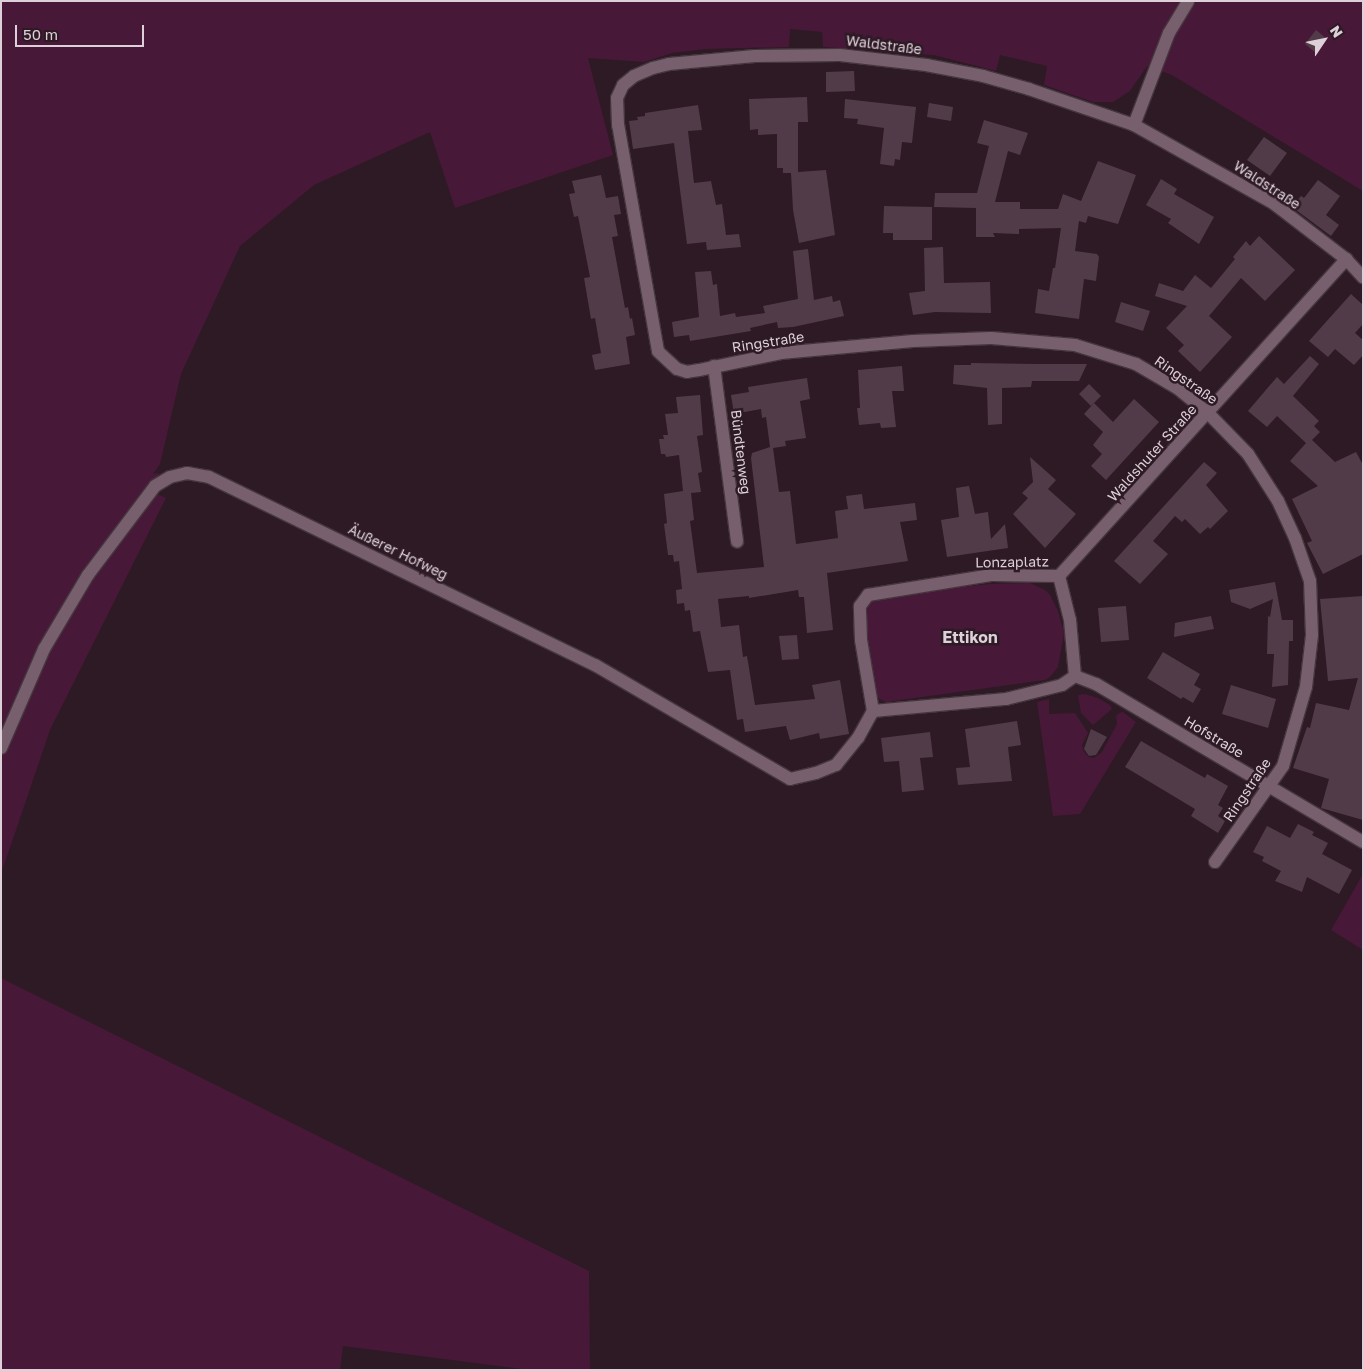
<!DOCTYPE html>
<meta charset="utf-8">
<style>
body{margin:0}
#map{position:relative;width:1364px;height:1371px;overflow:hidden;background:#2d1a25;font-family:"Golos Text",sans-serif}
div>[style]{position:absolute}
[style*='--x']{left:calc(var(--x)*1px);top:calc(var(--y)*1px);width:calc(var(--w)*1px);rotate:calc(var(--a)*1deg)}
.green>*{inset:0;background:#471837}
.building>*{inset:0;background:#513b48}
.roads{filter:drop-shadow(1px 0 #45363e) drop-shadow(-1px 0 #45363e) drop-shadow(0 1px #45363e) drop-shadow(0 -1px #45363e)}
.minor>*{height:12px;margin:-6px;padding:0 6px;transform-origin:6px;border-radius:6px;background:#775f6d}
span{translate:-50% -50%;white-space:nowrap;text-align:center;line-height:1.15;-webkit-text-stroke:5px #2d1a25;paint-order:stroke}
.street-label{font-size:14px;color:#ded0d8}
.quarter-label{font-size:16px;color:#ded0d8;font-weight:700}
.frame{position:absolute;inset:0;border:2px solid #ded0d8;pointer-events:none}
.north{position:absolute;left:1299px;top:15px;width:50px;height:50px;-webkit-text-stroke:4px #2d1a25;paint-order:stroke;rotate:56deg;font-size:14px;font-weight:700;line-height:20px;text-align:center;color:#ded0d8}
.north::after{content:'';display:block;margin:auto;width:18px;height:22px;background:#ded0d8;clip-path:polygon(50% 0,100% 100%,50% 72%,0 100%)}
.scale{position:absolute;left:15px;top:25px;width:129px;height:22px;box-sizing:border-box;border:2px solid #ded0d8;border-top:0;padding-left:6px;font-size:15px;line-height:18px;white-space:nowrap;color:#ded0d8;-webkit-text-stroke:4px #2d1a25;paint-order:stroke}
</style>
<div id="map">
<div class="green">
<div style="clip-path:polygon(1px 1px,1363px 1px,1363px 191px,1172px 75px,1147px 66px,1130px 91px,1113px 102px,1093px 102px,1044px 85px,1047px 66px,1000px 55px,996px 71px,934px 55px,823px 47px,822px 32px,790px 29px,789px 47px,705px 49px,672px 53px,644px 62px,588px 58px,613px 155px,455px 208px,430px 132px,314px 185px,240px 246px,181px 374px,160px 464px,153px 474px,159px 473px,155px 493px,166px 498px,50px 730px,1px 874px)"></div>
<div style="clip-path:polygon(1030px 583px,1045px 590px,1050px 595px,1058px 611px,1064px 633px,1058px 667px,1050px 677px,1045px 680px,886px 702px,878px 698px,875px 693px,864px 611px,868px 602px,877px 596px,989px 584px)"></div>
<div style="clip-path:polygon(1085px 694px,1098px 698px,1110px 705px,1112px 709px,1093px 725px,1081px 713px,1078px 695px)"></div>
<div style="clip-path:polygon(1049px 699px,1049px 714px,1075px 713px,1083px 725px,1088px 733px,1082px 745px,1084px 752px,1089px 757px,1094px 758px,1102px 752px,1117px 724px,1116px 716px,1119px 713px,1123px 712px,1136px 722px,1080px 814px,1053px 816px,1037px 702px)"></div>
<div style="clip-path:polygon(1363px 874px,1363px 950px,1331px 930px)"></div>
<div style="clip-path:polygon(1px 978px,589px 1271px,590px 1370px,530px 1370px,343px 1346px,340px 1370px,1px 1370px)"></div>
</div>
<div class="building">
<div style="clip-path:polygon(1316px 30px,1327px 39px,1316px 53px,1305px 44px)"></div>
<div style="clip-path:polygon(854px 71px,855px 91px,826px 92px,826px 72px)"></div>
<div style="clip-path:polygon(807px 97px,808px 122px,798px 122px,798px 172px,826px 170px,835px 235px,799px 243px,793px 210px,791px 173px,783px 173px,783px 168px,777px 168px,777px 134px,758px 135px,758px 129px,750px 130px,749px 99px)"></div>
<div style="clip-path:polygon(845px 99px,916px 107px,912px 143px,902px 142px,900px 160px,895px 159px,894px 166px,880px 164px,884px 128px,857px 124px,858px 119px,844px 118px)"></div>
<div style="clip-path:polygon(929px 103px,953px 107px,951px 121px,927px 117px)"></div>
<div style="clip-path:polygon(698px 105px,702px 130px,688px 131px,694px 183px,711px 181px,716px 205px,722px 204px,726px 235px,739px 234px,741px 247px,707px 250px,706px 242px,687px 244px,674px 143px,633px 149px,629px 121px,638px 120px,637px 117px,645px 116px,645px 113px)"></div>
<div style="clip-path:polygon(984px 120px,1028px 133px,1020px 155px,1008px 151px,995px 202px,1020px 202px,1020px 209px,1058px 209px,1063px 194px,1081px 201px,1098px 161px,1136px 175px,1118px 224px,1088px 216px,1086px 223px,1079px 221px,1075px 251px,1097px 254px,1099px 257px,1096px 281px,1084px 279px,1079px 319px,1035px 313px,1038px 289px,1049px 291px,1053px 268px,1055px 268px,1061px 228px,1019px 229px,1019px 234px,993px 233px,995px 237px,976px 237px,976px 208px,934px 207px,935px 193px,977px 193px,989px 146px,977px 143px)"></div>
<div style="clip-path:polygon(1264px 137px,1287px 153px,1270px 176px,1247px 160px)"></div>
<div style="clip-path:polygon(601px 175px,606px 198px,618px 196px,621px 214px,614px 215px,618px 236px,612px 237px,625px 308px,628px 307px,630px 319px,632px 318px,635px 335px,626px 337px,630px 364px,595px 370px,592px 355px,601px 353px,595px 318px,591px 319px,584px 278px,590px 277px,578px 216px,574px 217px,569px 194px,575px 193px,572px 181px)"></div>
<div style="clip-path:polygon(1161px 179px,1177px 189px,1174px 194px,1214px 217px,1199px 244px,1168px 223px,1171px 219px,1146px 205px)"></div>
<div style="clip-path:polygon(1318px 180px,1340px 196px,1326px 215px,1339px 225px,1331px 236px,1292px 207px,1301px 196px,1304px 198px)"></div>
<div style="clip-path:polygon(884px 206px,932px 207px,932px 240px,893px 240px,893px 233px,883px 233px)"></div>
<div style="clip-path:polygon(1259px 236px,1295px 270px,1265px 301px,1241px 278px,1209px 316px,1232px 337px,1200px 372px,1178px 351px,1184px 345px,1166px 328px,1187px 306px,1155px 296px,1159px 283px,1183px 291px,1195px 275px,1211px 288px,1235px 259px,1233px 257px,1246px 241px,1250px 246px)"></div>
<div style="clip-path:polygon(943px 247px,944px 283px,990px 282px,991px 313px,935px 312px,913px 315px,909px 293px,925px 291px,924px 248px)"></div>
<div style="clip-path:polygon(808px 249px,814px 300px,832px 296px,833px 302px,840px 300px,844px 316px,793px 327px,778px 328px,777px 322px,750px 328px,751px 331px,690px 341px,689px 335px,674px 337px,672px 322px,699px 317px,695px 272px,711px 271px,713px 285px,717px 284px,720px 316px,735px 313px,736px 317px,765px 313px,763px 306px,798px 299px,793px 251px)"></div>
<div style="clip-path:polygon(1351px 294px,1363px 305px,1363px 324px,1355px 333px,1363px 340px,1363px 355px,1354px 365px,1335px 349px,1328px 357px,1309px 341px)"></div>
<div style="clip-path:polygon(1121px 302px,1150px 311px,1143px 331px,1115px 322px)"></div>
<div style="clip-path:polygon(1310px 356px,1319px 364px,1293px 396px,1319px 421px,1314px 426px,1320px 432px,1312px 440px,1335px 462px,1356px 452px,1363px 465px,1363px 554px,1323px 574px,1307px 543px,1312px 541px,1292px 499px,1318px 486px,1290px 461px,1306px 443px,1277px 416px,1267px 427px,1248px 411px,1277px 377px,1284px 384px)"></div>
<div style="clip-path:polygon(971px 363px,1036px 364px,1087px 364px,1079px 381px,1032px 381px,1031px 387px,1002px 388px,1002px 424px,988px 425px,987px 388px,953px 384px,954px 365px,971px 365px)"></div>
<div style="clip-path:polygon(902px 366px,904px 391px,892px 391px,896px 427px,881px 428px,880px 423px,859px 425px,857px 408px,860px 408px,858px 370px)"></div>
<div style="clip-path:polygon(807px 378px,810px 399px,800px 401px,806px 438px,785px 441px,786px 446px,773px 448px,779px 492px,790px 491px,796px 544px,838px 538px,835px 511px,848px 509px,846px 496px,862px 494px,864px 509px,915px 503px,917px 520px,900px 522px,908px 561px,827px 573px,833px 630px,807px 633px,804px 597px,799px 597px,798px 590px,749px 598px,749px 596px,718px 599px,721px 627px,739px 625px,743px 657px,747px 656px,755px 705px,815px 699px,812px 685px,840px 680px,849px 734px,820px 739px,819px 733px,790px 740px,786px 726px,745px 732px,743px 719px,737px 720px,730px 670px,708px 672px,700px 631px,693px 632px,690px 610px,685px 611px,684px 603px,677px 604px,676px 590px,682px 589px,679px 561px,674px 562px,673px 555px,668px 555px,664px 524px,667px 523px,664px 494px,683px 491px,679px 455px,666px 457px,665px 454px,661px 454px,659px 439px,664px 439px,663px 435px,668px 435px,665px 414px,678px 413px,676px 397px,700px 395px,703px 435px,697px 436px,702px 472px,698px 473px,701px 492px,691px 493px,694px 520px,690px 521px,697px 573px,764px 567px,751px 458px,752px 453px,770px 447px,766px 417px,762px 418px,761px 409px,734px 414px,731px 395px,749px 392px,748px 387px)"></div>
<div style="clip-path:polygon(1089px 384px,1101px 396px,1091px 406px,1079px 394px)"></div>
<div style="clip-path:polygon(1134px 399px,1159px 422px,1106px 480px,1091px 466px,1102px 454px,1093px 445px,1103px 432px,1084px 414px,1094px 403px,1113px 422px)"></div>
<div style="clip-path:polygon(1030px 457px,1056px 480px,1048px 489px,1076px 514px,1045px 548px,1013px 514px,1028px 498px,1022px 493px,1033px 482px)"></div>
<div style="clip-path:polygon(1204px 462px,1217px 473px,1206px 485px,1228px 511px,1210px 529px,1208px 527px,1200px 534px,1185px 519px,1182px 522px,1175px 516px,1153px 541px,1168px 554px,1140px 584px,1114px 561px)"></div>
<div style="clip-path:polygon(969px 486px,975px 514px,988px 512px,991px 539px,1005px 524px,1008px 548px,947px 557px,941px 520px,959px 517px,956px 488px)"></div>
<div style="clip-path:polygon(1275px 582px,1282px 620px,1293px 620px,1293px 641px,1289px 641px,1288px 685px,1272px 687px,1274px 654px,1267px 654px,1268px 616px,1270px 617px,1273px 599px,1250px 609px,1231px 602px,1229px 590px)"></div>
<div style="clip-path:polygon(1363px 596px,1363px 820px,1321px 808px,1329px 779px,1293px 768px,1307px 727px,1310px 728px,1316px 703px,1349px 710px,1358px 678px,1328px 681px,1320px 599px)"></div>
<div style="clip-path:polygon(1126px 606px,1129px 640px,1101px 642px,1098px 608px)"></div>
<div style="clip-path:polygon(1211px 616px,1214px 629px,1174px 637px,1175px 623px)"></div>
<div style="clip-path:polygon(797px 635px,799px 659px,782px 660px,779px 636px)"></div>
<div style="clip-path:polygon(1163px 652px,1200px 674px,1194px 685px,1201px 689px,1193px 703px,1183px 697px,1181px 699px,1147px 678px)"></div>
<div style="clip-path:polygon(1231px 685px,1276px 699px,1268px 728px,1222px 714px)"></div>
<div style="clip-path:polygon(1017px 721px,1021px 745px,1008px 747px,1012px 781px,958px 785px,956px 768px,970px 767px,965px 729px)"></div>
<div style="clip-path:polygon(1091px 729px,1107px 737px,1096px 755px,1089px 756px,1084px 749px)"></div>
<div style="clip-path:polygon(930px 732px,933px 757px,920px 758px,924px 790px,902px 792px,899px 761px,884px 762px,881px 738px)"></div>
<div style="clip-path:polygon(1141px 741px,1205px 778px,1207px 774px,1228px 786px,1218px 805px,1223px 808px,1218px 816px,1225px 821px,1218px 833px,1191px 816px,1195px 809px,1125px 767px)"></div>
<div style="clip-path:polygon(1298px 824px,1314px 832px,1312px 835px,1328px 843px,1322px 854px,1352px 870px,1339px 894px,1307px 877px,1302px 892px,1275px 881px,1281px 871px,1262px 861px,1264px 857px,1253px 852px,1267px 826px,1290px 838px)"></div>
</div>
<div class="roads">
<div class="minor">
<div style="--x:1134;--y:125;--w:98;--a:-69.2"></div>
<div style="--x:1169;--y:33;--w:37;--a:-59"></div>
<div style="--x:714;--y:366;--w:177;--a:82.5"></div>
<div style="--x:1059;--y:576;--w:428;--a:-47.8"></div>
<div style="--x:1059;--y:576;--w:45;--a:76"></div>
<div style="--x:1070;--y:620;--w:56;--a:84.9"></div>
<div style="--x:1075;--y:676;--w:22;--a:21"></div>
<div style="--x:1096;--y:684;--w:310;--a:30.6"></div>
<div style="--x:873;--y:711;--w:72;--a:-99.6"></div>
<div style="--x:861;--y:640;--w:34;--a:-92"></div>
<div style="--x:860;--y:606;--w:14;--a:-54"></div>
<div style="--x:868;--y:595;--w:126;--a:-9.2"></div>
<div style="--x:992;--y:575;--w:67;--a:0.9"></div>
<div style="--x:873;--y:711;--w:134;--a:-5.2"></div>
<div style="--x:1006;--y:699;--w:58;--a:-14"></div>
<div style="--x:1062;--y:685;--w:16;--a:-35"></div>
<div style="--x:1;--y:748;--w:108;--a:-66.5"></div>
<div style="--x:44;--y:649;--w:86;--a:-59.3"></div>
<div style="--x:88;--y:575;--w:111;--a:-53"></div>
<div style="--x:155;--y:486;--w:17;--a:-31"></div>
<div style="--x:170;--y:477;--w:17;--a:-13"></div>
<div style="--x:187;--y:473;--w:22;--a:10"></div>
<div style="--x:209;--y:477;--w:429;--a:26"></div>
<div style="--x:595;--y:665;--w:226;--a:30.3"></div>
<div style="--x:790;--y:779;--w:27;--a:-13"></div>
<div style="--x:816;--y:773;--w:22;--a:-22"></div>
<div style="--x:836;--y:765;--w:35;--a:-51"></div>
<div style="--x:858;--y:738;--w:31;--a:-61"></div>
<div style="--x:1215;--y:862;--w:118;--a:-54.7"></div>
<div style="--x:1283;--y:766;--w:82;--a:-73.8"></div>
<div style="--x:1306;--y:687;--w:52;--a:-83.4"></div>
<div style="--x:1312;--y:635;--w:54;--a:-92.1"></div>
<div style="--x:1310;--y:581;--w:46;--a:-109.2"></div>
<div style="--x:1295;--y:538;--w:41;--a:-114.7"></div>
<div style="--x:1278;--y:501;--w:56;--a:-122.6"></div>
<div style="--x:1248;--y:454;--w:57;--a:-134.3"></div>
<div style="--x:1208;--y:413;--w:40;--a:-141"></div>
<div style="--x:1177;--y:388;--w:48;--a:-149.7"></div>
<div style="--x:1136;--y:364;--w:64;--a:-162.7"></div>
<div style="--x:1075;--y:345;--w:84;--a:-175.2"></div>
<div style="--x:991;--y:338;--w:78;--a:177.8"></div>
<div style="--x:913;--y:341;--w:133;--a:174.8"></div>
<div style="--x:781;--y:353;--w:84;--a:168.3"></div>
<div style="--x:699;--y:370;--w:12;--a:171"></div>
<div style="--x:687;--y:372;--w:10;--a:-163"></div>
<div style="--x:677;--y:369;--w:26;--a:-137"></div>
<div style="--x:658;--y:351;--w:230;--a:-100"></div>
<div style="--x:618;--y:125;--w:27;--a:-92"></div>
<div style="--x:617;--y:98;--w:14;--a:-65"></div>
<div style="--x:623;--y:85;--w:14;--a:-39"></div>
<div style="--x:634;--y:76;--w:21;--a:-23"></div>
<div style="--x:653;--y:68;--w:16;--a:-14"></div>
<div style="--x:669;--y:64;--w:86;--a:-5.3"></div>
<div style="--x:755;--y:56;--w:85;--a:-0.7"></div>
<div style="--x:840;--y:55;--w:87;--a:6.6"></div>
<div style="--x:926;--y:65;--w:58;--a:10.9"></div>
<div style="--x:983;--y:76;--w:48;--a:15.8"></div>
<div style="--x:1029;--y:89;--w:111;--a:18.9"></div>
<div style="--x:1134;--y:125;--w:159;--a:29.3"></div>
<div style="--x:1273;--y:203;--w:92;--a:37.5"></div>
<div style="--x:1346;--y:259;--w:25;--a:47"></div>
</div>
</div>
<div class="street-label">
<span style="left:884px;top:45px;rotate:7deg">Waldstraße</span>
<span style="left:1267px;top:185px;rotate:33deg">Waldstraße</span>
<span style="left:768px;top:342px;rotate:-9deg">Ringstraße</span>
<span style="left:1186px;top:380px;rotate:35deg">Ringstraße</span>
<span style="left:741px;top:452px;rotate:83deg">Bündtenweg</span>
<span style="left:1152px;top:453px;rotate:-48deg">Waldshuter Straße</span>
<span style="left:398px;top:552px;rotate:26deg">Äußerer Hofweg</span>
<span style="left:1012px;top:562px;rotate:-1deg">Lonzaplatz</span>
<span style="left:1214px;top:737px;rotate:31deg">Hofstraße</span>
<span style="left:1247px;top:790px;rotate:-56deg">Ringstraße</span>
</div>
<div class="quarter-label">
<span style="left:970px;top:637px">Ettikon</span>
</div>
<div class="frame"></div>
<div class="north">N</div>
<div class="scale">50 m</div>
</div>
